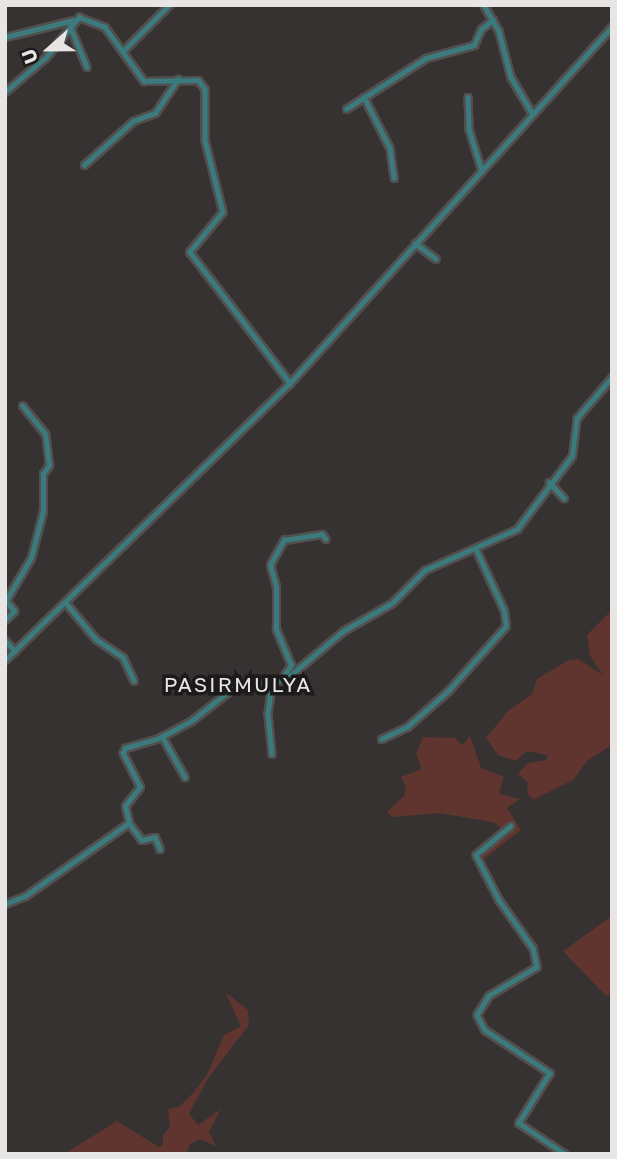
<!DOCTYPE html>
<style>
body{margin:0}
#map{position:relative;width:617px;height:1159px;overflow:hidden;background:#363231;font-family:"Golos Text",sans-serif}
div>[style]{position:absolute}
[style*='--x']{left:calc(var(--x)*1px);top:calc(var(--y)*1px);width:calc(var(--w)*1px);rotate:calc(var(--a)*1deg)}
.green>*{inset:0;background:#61352f}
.roads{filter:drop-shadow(2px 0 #524f4e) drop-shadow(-2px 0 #524f4e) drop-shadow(0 2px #524f4e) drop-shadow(0 -2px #524f4e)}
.street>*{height:4.5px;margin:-2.25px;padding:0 2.25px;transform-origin:2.25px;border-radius:2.25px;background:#3b7a7d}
span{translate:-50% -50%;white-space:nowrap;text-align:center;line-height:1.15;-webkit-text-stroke:7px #1c1a1a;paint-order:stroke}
.quarter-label{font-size:21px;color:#e8e5e5;letter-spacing:2px}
.frame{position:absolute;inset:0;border:7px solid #e8e5e5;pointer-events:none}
.north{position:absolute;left:14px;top:14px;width:70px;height:70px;-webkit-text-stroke:5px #1c1a1a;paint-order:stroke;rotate:249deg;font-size:19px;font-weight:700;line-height:28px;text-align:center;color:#e8e5e5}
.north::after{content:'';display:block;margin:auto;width:24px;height:32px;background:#e8e5e5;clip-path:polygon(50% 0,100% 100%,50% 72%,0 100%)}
</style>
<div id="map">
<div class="green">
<div style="clip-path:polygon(612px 610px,612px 745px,588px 760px,573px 780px,533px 800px,527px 793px,528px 782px,518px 774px,528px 763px,547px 760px,547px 755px,527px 751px,516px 761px,498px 755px,486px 738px,508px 711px,532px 694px,537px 679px,569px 660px,578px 659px,603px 675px,590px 656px,587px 635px)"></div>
<div style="clip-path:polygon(470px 736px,481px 768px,504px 777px,499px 794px,520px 799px,507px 808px,521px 830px,484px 859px,482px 854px,507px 832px,493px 822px,439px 813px,393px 817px,387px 812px,404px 796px,406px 787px,401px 777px,422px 769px,416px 754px,423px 737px,455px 738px,462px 745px)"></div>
<div style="clip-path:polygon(612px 916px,612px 994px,606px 996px,563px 951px)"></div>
<div style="clip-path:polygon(225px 992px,248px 1010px,249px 1025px,208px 1078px,189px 1114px,198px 1125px,221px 1109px,209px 1132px,216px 1146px,200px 1139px,190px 1144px,186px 1154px,64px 1154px,117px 1121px,159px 1147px,163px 1145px,163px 1135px,170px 1127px,168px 1109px,179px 1107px,192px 1094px,207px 1075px,224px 1035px,241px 1026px)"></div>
</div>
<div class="roads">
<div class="street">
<div style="--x:484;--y:5;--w:30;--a:60"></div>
<div style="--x:499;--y:31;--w:48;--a:75.4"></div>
<div style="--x:511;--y:77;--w:42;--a:59.7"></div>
<div style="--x:70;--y:26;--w:44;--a:67.5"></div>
<div style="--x:5;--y:37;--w:71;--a:-13.8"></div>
<div style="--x:123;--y:51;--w:65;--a:-45"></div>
<div style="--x:5;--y:92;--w:54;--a:-40.5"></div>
<div style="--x:46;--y:57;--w:52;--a:-50.5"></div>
<div style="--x:79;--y:17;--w:28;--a:21"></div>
<div style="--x:105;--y:27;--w:67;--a:54.2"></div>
<div style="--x:144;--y:81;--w:54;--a:-1.1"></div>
<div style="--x:198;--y:80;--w:11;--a:52"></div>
<div style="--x:205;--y:89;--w:51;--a:90"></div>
<div style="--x:205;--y:140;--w:74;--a:76"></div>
<div style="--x:223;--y:212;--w:52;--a:129.5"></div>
<div style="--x:190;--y:252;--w:165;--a:52.6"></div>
<div style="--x:364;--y:97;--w:57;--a:63"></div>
<div style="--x:390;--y:148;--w:30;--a:82"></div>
<div style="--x:468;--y:97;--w:32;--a:88"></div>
<div style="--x:469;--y:129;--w:44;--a:72.8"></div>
<div style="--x:346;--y:109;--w:95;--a:-32.5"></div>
<div style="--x:426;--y:58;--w:50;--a:-15.2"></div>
<div style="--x:474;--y:45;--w:17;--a:-66"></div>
<div style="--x:481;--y:29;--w:15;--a:-37"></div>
<div style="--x:84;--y:165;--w:66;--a:-41.9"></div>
<div style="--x:133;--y:121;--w:23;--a:-20"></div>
<div style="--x:155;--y:113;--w:41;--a:-55.9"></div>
<div style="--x:415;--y:243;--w:26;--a:37"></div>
<div style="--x:549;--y:482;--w:22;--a:47"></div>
<div style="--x:5;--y:602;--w:51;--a:-59.4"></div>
<div style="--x:31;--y:558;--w:49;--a:-75.7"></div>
<div style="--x:43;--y:511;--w:37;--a:-90"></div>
<div style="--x:43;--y:474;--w:11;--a:-56"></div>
<div style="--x:49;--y:465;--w:31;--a:-97"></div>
<div style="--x:45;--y:434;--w:36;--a:-129"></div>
<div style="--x:66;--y:603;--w:47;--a:50.2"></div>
<div style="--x:96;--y:639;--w:32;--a:34"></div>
<div style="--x:123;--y:657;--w:26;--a:65"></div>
<div style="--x:5;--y:620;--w:13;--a:-45"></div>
<div style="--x:14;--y:611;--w:13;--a:-129"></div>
<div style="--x:5;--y:640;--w:15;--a:48"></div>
<div style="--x:5;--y:660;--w:397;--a:-44.2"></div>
<div style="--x:290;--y:383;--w:480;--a:-47.9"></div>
<div style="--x:281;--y:680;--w:18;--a:-56"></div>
<div style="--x:291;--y:665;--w:39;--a:-113"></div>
<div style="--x:276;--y:629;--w:42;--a:-90"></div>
<div style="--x:276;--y:587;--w:23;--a:-105"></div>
<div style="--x:270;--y:565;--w:29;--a:-61"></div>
<div style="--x:284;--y:540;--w:38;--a:-9"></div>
<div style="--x:322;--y:534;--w:6;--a:51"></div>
<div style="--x:272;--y:685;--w:29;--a:98"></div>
<div style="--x:268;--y:714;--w:40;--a:84.3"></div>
<div style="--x:162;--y:736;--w:47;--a:60.7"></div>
<div style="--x:381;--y:739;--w:29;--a:-25"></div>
<div style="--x:407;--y:727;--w:55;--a:-41.3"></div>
<div style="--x:448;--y:691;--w:87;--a:-48.3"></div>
<div style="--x:506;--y:626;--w:15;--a:-98"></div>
<div style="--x:504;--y:611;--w:67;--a:-114.7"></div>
<div style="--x:129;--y:823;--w:21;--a:53"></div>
<div style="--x:142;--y:840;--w:13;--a:-13"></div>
<div style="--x:155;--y:837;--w:13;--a:67"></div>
<div style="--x:511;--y:826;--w:45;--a:140.4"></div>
<div style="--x:476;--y:855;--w:51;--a:62.9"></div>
<div style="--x:499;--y:900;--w:59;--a:54.7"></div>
<div style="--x:533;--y:948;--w:19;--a:78"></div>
<div style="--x:537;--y:967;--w:56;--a:148.9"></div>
<div style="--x:489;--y:996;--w:22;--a:122"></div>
<div style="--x:477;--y:1015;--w:17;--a:62"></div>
<div style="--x:485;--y:1030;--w:78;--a:33.5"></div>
<div style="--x:550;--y:1073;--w:59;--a:121.8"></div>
<div style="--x:519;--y:1123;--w:55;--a:34"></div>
<div style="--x:5;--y:904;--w:22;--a:-22"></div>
<div style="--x:25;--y:896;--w:127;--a:-35.1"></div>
<div style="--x:129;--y:823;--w:17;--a:-103"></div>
<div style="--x:125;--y:806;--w:24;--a:-52"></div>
<div style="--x:140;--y:787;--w:38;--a:-117"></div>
<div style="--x:123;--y:753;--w:5;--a:-68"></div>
<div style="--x:125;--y:748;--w:35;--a:-16"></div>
<div style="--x:159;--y:738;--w:36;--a:-28"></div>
<div style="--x:191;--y:721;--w:52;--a:-38"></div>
<div style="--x:232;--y:689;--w:55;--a:-10.5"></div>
<div style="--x:286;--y:679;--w:75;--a:-40.1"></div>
<div style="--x:343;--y:631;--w:56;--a:-29.7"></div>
<div style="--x:392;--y:603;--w:47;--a:-45"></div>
<div style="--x:425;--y:570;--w:101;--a:-24"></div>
<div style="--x:517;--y:529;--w:91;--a:-53"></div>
<div style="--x:572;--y:456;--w:38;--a:-83"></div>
<div style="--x:577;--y:418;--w:54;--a:-49.5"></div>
</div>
</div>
<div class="quarter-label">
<span style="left:238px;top:684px">PASIRMULYA</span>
</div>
<div class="frame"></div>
<div class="north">U</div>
</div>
